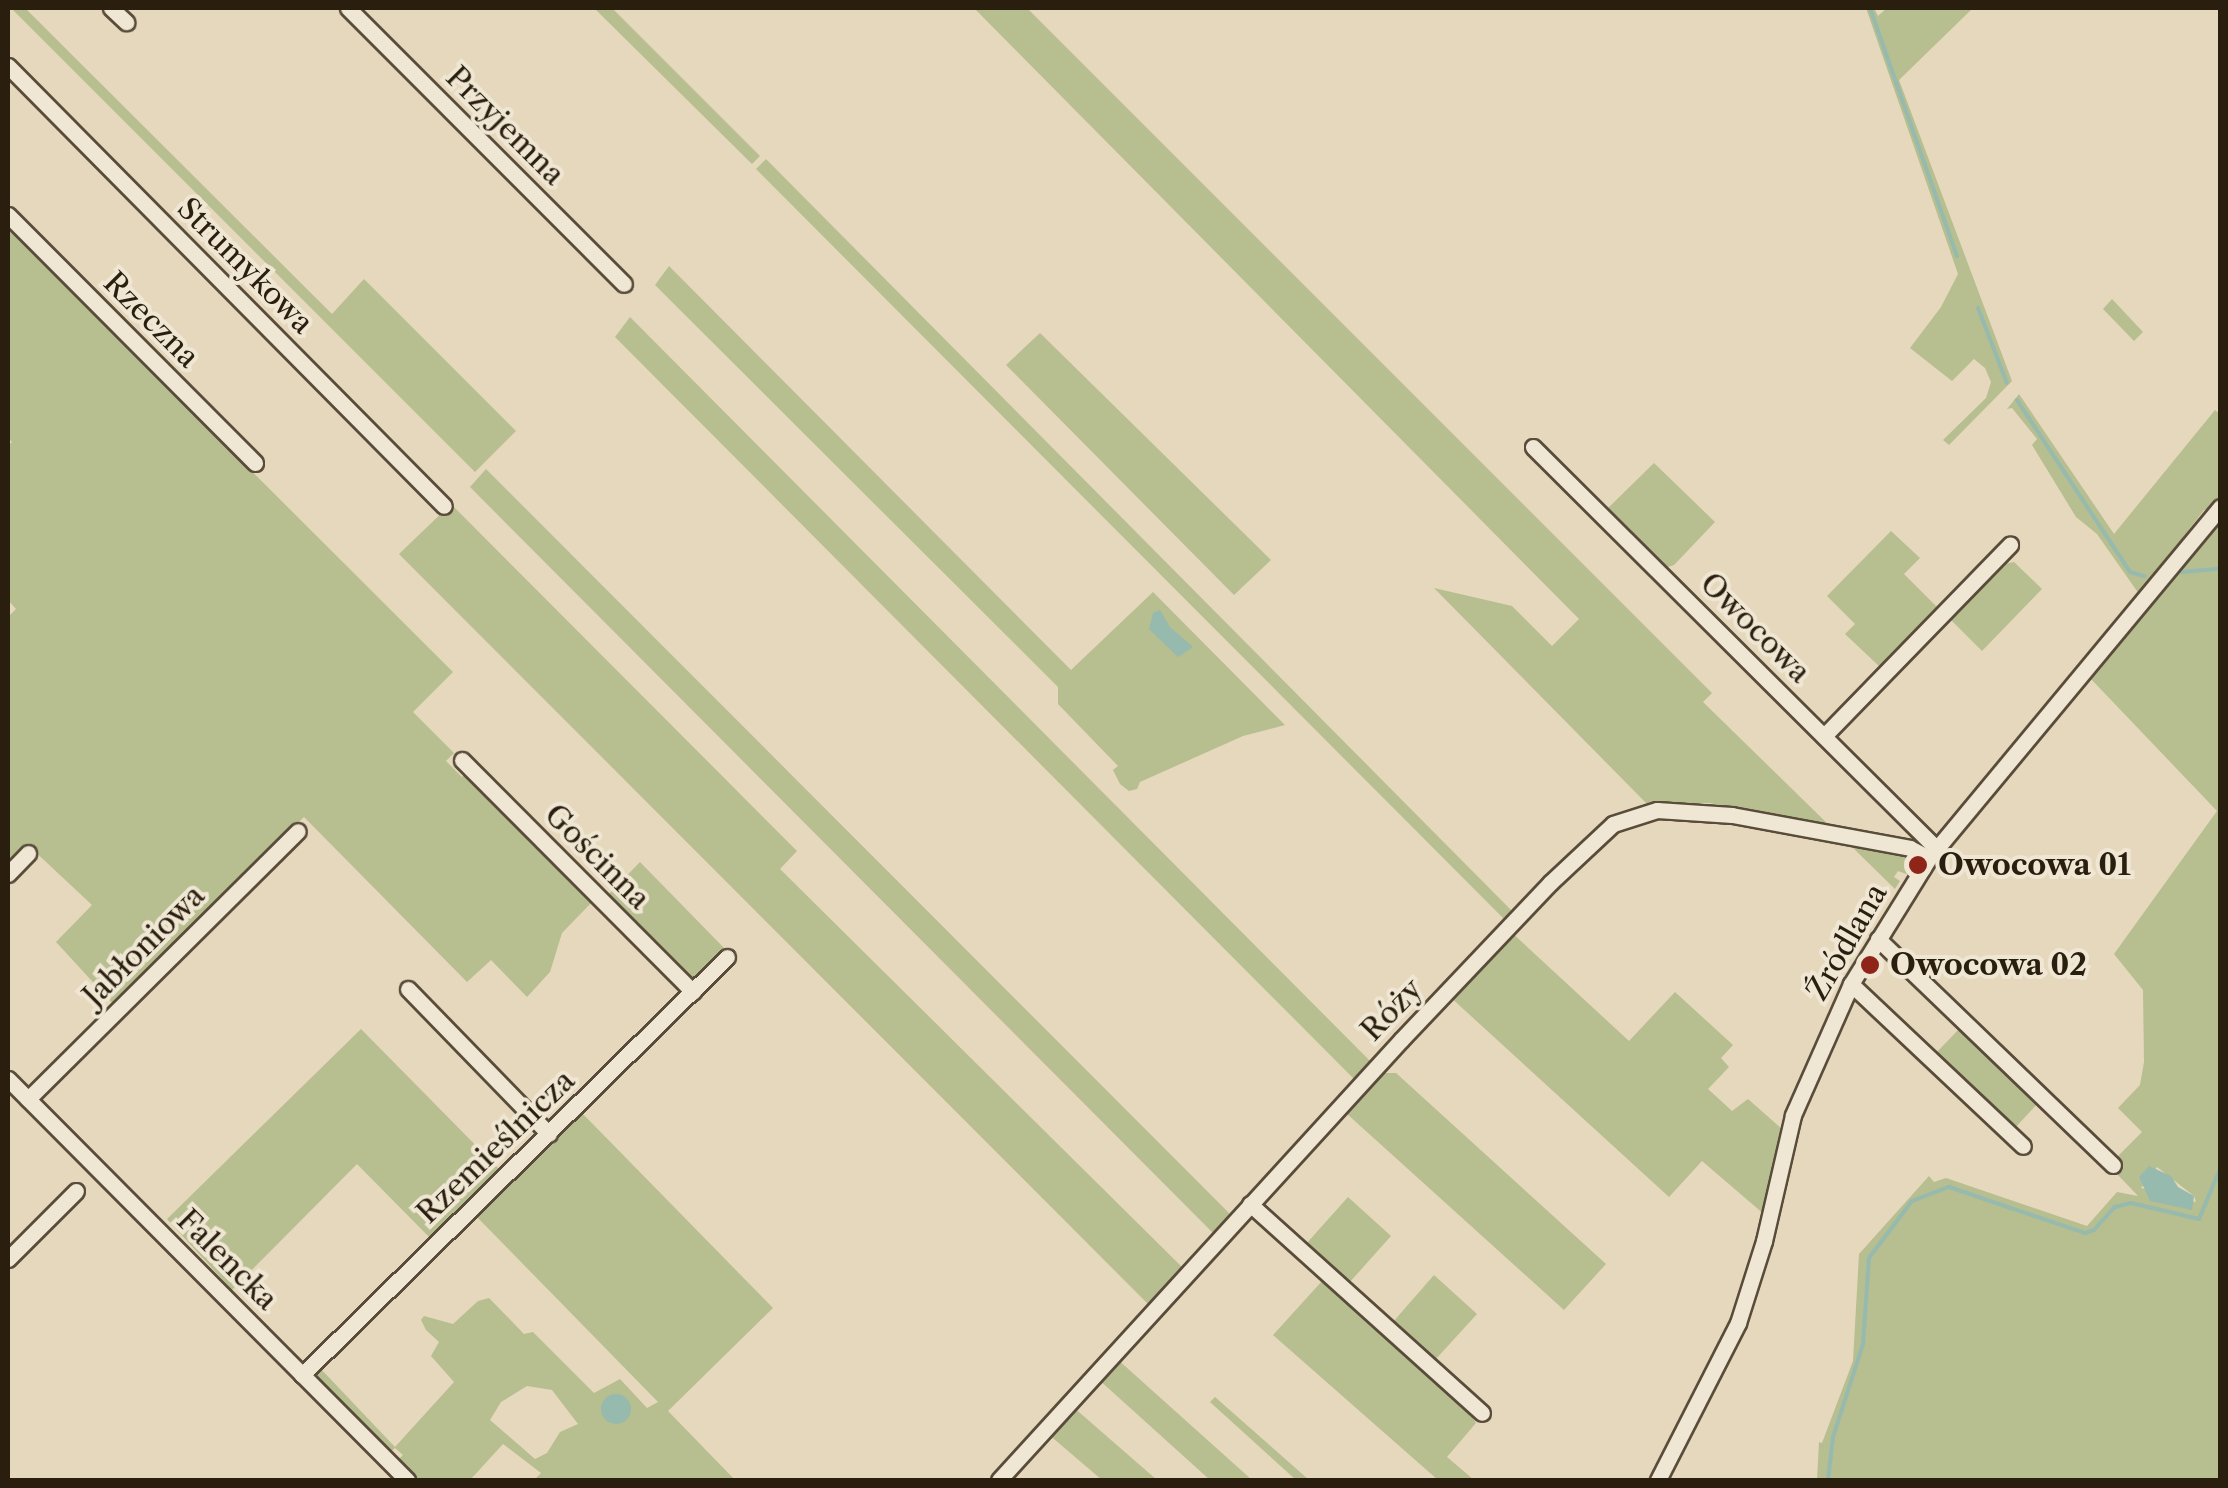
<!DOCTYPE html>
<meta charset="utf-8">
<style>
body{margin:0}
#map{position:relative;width:2228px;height:1488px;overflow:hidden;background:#e6d8bc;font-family:"Libre Caslon Text",serif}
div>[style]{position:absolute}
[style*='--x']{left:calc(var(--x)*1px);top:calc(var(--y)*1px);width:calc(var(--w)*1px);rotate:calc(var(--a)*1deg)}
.green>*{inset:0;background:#b7be8f}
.water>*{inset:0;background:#96baae}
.round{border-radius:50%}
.stream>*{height:4px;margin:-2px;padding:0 2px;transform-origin:2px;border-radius:2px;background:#96baae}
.roads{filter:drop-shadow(2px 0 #594c3a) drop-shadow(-2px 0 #594c3a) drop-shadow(0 2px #594c3a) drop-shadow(0 -2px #594c3a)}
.minor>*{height:15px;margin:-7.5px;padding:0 7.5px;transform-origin:7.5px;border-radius:7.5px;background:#efe6d3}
.dots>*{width:28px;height:28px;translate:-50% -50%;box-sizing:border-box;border:5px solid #efe6d3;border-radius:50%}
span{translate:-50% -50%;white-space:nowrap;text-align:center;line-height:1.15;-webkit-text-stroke:8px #efe6d3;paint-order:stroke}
.street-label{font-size:30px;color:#2a1e0f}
.poi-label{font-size:30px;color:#2a1e0f;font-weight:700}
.left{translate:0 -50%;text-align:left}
.frame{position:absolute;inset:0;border:10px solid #2a1e0f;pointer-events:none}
</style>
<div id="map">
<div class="green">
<div style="clip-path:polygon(11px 8px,25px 8px,332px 314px,364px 279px,516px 431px,475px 472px)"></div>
<div style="clip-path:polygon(594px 8px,612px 8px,760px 156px,752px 164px)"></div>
<div style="clip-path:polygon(974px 8px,1027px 8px,1712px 693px,1703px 702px,1834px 830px,1710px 803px,1649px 806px,1434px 588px,1512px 606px,1552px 646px,1579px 619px)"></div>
<div style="clip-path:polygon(1866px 8px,1874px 8px,1878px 16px,1887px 8px,1973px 8px,1899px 80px,2012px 381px,1949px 445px,1943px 440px,1986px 398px,1991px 382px,1985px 368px,1974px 359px,1952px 381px,1910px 348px,1941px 307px,1958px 274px)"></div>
<div style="clip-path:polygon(766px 159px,1513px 912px,1507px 922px,756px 169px)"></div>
<div style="clip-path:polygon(8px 228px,453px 672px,413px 712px,454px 753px,446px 761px,462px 777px,467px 773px,594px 900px,562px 933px,550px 972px,527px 997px,491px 960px,467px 982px,304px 817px,114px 1005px,56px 942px,92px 905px,29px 846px,8px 867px,8px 617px,16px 609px,8px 600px,8px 446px,12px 442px,8px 438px)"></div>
<div style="clip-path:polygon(669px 266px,1071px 670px,1153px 592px,1285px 725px,1243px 736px,1140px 782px,1137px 789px,1129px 791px,1120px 784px,1113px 770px,1118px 766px,1058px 704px,1058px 687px,655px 285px)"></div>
<div style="clip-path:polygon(2112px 299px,2143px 332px,2134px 341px,2103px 309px)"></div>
<div style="clip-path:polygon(630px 317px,1374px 1065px,1359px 1084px,615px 337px)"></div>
<div style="clip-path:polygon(1040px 333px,1271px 560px,1234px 595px,1006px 365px)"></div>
<div style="clip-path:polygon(2019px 394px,2114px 534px,2215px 410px,2220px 414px,2220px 501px,2211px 512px,2204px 510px,2139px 594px,2097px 534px,2076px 517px,2032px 445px,2037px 439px,2012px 408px,2007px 409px)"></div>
<div style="clip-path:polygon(1654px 463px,1715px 522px,1674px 565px,1665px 568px,1604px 512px)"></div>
<div style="clip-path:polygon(486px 469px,1231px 1215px,1214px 1234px,470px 487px)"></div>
<div style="clip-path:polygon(451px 504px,797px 851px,780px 869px,1183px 1268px,1149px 1305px,399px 554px)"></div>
<div style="clip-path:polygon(evenodd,2220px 521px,2220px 1480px,1817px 1480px,1819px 1442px,1822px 1443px,1853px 1361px,1859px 1254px,1929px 1176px,1934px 1182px,1946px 1178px,2087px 1226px,2117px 1192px,2138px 1196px,2118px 1175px,2123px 1170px,2114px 1160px,2142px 1132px,2118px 1108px,2140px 1085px,2144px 1062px,2143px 990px,2114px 954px,2217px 811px,2091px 679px,2220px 521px,2157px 1167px,2194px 1196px,2196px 1202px,2141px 1188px,2157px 1167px)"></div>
<div style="clip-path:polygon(1891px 531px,1920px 558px,1904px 574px,1938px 608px,1880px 667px,1845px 634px,1855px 624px,1827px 596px)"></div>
<div style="clip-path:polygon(2014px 562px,2042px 589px,1982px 651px,1949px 618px,2003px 564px)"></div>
<div style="clip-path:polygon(1848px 843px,1910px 853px,1917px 861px,1909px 875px,1898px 871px,1894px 877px,1900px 881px,1895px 889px)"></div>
<div style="clip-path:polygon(640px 862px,725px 949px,693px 982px,607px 896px)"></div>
<div style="clip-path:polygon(1510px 931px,1629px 1041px,1675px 992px,1733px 1045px,1721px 1058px,1729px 1067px,1708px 1089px,1732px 1111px,1748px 1099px,1782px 1129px,1765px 1215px,1702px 1161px,1669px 1197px,1448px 995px)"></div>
<div style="clip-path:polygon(1962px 1026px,2040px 1101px,2013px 1130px,1934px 1055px)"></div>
<div style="clip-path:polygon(361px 1029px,501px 1171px,432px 1240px,357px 1164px,232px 1290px,167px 1219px)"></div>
<div style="clip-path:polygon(1384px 1073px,1396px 1073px,1606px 1264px,1564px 1310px,1346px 1113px)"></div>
<div style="clip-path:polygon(evenodd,581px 1112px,773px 1308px,668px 1411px,735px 1480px,534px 1480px,541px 1473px,503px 1444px,470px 1480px,416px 1480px,397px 1461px,403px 1455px,395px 1448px,389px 1453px,312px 1375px,319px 1367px,395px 1447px,454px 1382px,431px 1356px,439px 1342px,426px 1330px,421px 1320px,424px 1316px,453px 1324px,478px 1301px,489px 1298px,524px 1334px,533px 1332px,594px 1393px,620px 1379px,647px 1408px,658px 1402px,477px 1217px,581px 1112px,527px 1386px,552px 1390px,578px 1424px,560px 1432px,547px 1453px,535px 1459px,490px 1420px,501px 1402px,527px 1386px)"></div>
<div style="clip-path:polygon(1348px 1197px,1391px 1236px,1349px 1283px,1306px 1244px)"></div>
<div style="clip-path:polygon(1434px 1275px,1477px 1314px,1435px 1360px,1393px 1322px)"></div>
<div style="clip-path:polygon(1323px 1280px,1467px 1410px,1476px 1423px,1447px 1457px,1474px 1480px,1438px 1480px,1273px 1335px)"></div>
<div style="clip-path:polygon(1116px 1358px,1252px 1480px,1210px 1480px,1097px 1378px)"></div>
<div style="clip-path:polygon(1215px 1397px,1309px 1480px,1296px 1480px,1210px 1402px)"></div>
<div style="clip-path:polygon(1072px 1406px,1157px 1480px,1102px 1480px,1047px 1433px)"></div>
</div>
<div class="water">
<div style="clip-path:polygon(1160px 610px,1170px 627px,1193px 647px,1178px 657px,1149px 629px,1153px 613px)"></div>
<div style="clip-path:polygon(2149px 1166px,2171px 1176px,2178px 1187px,2194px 1196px,2192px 1210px,2150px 1201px,2139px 1177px)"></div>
<div class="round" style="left:601px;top:1394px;width:30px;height:30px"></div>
</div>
<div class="stream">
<div style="--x:1870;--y:8;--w:263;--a:70.7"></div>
<div style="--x:1978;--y:308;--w:80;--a:68.9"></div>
<div style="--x:2017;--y:400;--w:206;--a:56.7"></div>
<div style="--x:2130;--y:572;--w:15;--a:16"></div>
<div style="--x:2182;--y:572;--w:38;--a:-5"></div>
<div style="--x:1828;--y:1480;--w:43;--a:-83.4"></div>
<div style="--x:1833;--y:1437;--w:98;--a:-72.1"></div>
<div style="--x:1863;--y:1344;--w:86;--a:-86"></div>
<div style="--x:1869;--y:1258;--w:71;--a:-53"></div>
<div style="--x:1912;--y:1201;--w:40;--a:-21"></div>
<div style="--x:1949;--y:1187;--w:144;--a:18.7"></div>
<div style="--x:2085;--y:1233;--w:9;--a:-18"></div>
<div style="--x:2094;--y:1230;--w:31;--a:-48"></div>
<div style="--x:2115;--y:1207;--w:16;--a:-14"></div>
<div style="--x:2131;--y:1203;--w:70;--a:13.2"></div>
<div style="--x:2199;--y:1219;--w:54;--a:-67.2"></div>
</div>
<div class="roads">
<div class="minor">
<div style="--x:111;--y:8;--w:21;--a:43"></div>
<div style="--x:348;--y:8;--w:390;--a:45"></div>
<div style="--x:8;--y:66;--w:619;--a:45.26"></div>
<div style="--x:8;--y:215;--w:350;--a:45.1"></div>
<div style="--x:1533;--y:447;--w:570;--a:44.86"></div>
<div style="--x:1824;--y:736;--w:267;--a:-45.8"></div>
<div style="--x:462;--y:760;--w:327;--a:45.1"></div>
<div style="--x:8;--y:874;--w:29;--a:-46"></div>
<div style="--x:1878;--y:939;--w:326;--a:43.9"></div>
<div style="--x:1851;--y:984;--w:236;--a:43.3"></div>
<div style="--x:408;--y:989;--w:202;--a:45.8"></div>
<div style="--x:8;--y:1079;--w:566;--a:45.14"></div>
<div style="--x:28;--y:1099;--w:380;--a:-44.8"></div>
<div style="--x:1250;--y:1204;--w:312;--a:42"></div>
<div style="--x:8;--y:1259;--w:96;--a:-45"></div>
<div style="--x:302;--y:1375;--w:596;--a:-44.52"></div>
<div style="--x:999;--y:1480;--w:597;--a:-47.58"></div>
<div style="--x:1402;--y:1039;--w:215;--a:-46.5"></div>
<div style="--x:1550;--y:883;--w:86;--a:-43.1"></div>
<div style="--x:1613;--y:824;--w:46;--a:-17.7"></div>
<div style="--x:1657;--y:810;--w:75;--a:3.8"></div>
<div style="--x:1732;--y:815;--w:181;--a:10.5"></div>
<div style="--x:1910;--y:848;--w:21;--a:28"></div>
<div style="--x:1658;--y:1480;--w:176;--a:-63"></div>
<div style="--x:1738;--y:1323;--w:86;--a:-72.4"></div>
<div style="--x:1764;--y:1241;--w:129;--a:-77"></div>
<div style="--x:1793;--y:1115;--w:143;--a:-66.1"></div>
<div style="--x:1851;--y:984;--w:148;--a:-58.2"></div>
<div style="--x:1929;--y:858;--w:456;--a:-50.3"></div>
</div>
</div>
<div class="dots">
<div style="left:1918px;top:865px;background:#8f2418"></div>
<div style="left:1870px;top:965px;background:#8f2418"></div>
</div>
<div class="street-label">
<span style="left:505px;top:126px;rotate:45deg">Przyjemna</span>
<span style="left:245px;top:266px;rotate:45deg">Strumykowa</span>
<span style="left:151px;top:320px;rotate:45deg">Rzeczna</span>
<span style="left:1755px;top:628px;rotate:45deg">Owocowa</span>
<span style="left:597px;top:857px;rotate:45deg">Gościnna</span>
<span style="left:1847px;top:942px;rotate:-60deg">Źródlana</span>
<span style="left:144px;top:946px;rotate:-45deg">Jabłoniowa</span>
<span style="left:1392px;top:1010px;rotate:-46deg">Róży</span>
<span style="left:496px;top:1147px;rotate:-44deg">Rzemieślnicza</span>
<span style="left:227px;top:1260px;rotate:45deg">Falencka</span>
</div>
<div class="poi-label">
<span class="left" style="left:1938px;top:865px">Owocowa 01</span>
<span class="left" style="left:1890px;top:965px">Owocowa 02</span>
</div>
<div class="frame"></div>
</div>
